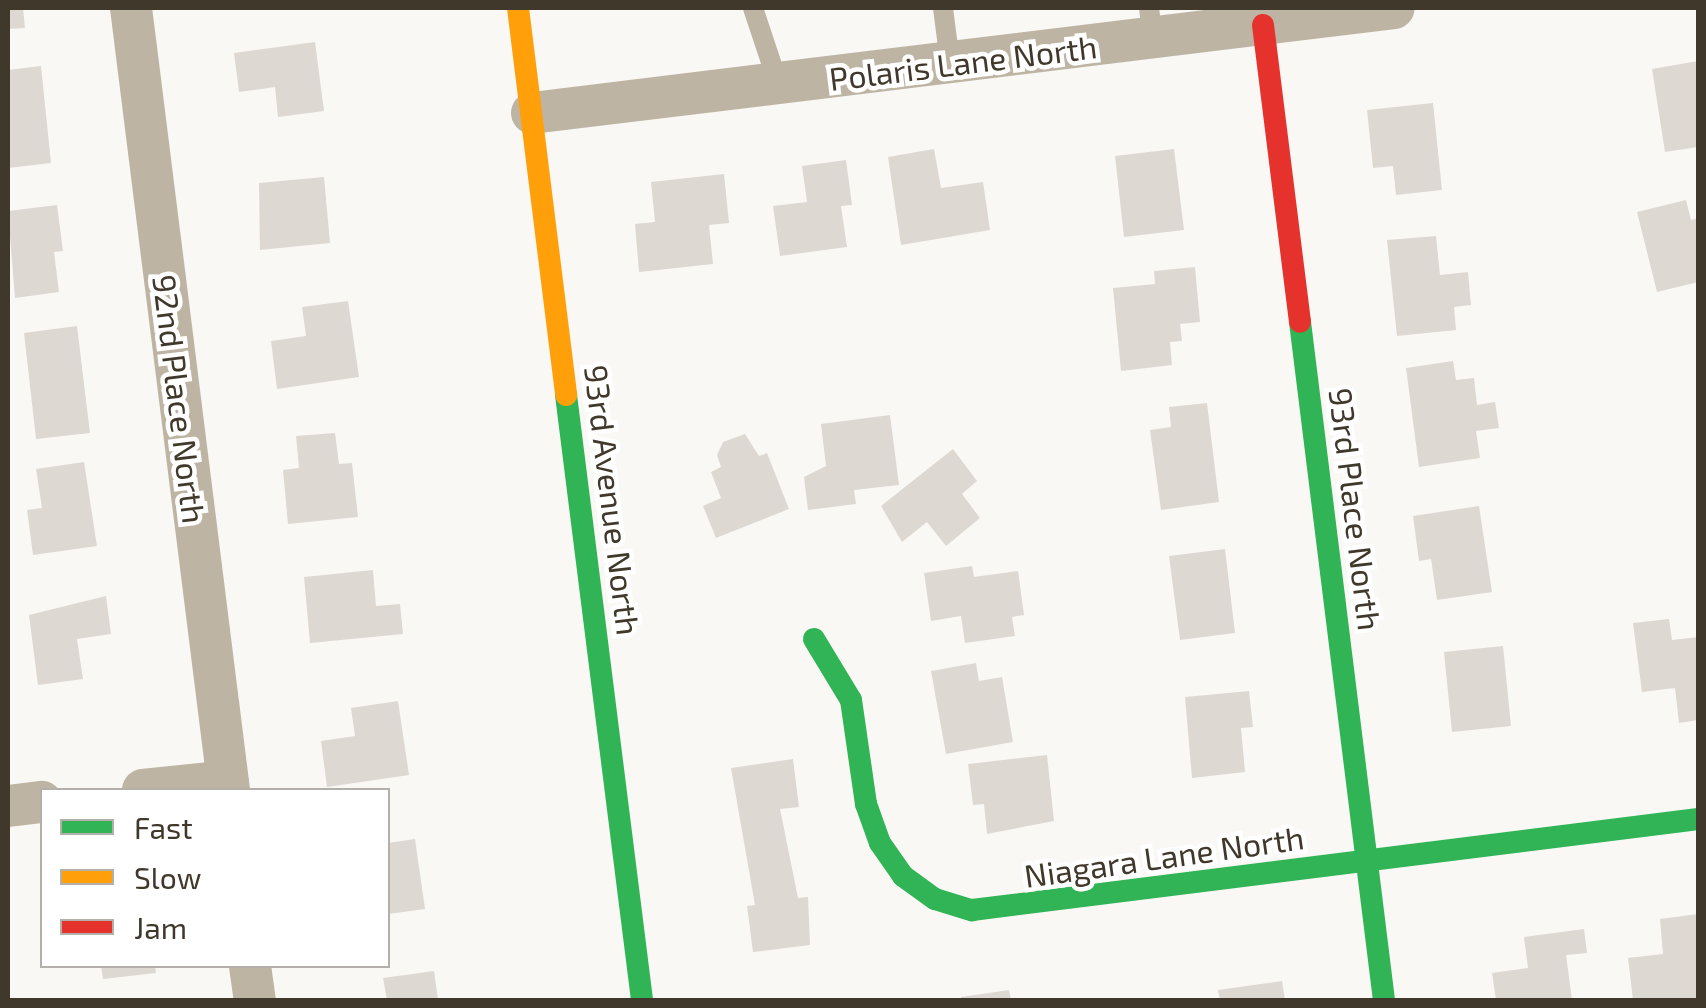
<!DOCTYPE html>
<style>
body{margin:0}
#map{position:relative;width:1706px;height:1008px;overflow:hidden;background:#faf8f5;font-family:"Exo 2",sans-serif}
div>[style]{position:absolute}
[style*='--x']{left:calc(var(--x)*1px);top:calc(var(--y)*1px);width:calc(var(--w)*1px);rotate:calc(var(--a)*1deg)}
.building>*{inset:0;background:#ddd8d1}
.lane>*{height:20px;margin:-10px;padding:0 10px;transform-origin:10px;border-radius:10px;background:#beb4a3}
.street>*{height:42px;margin:-21px;padding:0 21px;transform-origin:21px;border-radius:21px;background:#beb4a3}
.fast>*{height:22px;margin:-11px;padding:0 11px;transform-origin:11px;border-radius:11px;background:#30b455}
.slow>*{height:22px;margin:-11px;padding:0 11px;transform-origin:11px;border-radius:11px;background:#ff9f0a}
.jam>*{height:22px;margin:-11px;padding:0 11px;transform-origin:11px;border-radius:11px;background:#e5322d}
span{translate:-50% -50%;white-space:nowrap;text-align:center;line-height:1.15;-webkit-text-stroke:9px #fff;paint-order:stroke}
.street-label{font-size:32px;color:#40382b}
.frame{position:absolute;inset:0;border:10px solid #40382b;pointer-events:none}
.legend{position:absolute;left:40px;top:788px;width:350px;height:180px;box-sizing:border-box;background:#fff;border:2px solid #b3afaa;margin:0;padding:12px 18px;list-style:none;font-size:30px;color:#40382b}
.legend li{display:flex;align-items:center;gap:20px;height:50px}
.legend b{width:50px;border:2px solid #b3afaa}
</style>
<div id="map">
<div class="building">
<div style="clip-path:polygon(8px 8px,23px 8px,25px 28px,8px 29px)"></div>
<div style="clip-path:polygon(315px 42px,324px 111px,278px 117px,275px 87px,239px 92px,234px 53px)"></div>
<div style="clip-path:polygon(1698px 61px,1698px 147px,1665px 152px,1652px 69px)"></div>
<div style="clip-path:polygon(41px 66px,51px 163px,8px 168px,8px 70px)"></div>
<div style="clip-path:polygon(1433px 103px,1442px 190px,1396px 195px,1393px 166px,1373px 168px,1367px 110px)"></div>
<div style="clip-path:polygon(934px 149px,941px 188px,983px 182px,990px 230px,901px 245px,888px 157px)"></div>
<div style="clip-path:polygon(1174px 149px,1184px 230px,1124px 237px,1115px 156px)"></div>
<div style="clip-path:polygon(846px 160px,852px 205px,841px 206px,847px 247px,780px 256px,773px 206px,807px 202px,802px 166px)"></div>
<div style="clip-path:polygon(724px 174px,729px 223px,709px 225px,713px 264px,639px 272px,635px 224px,655px 222px,651px 182px)"></div>
<div style="clip-path:polygon(324px 177px,330px 243px,260px 250px,259px 183px)"></div>
<div style="clip-path:polygon(1686px 200px,1691px 220px,1698px 218px,1698px 282px,1657px 292px,1637px 212px)"></div>
<div style="clip-path:polygon(57px 205px,63px 251px,54px 252px,59px 292px,15px 298px,8px 211px)"></div>
<div style="clip-path:polygon(1436px 236px,1440px 275px,1468px 272px,1471px 305px,1454px 307px,1456px 330px,1397px 336px,1387px 240px)"></div>
<div style="clip-path:polygon(1195px 267px,1200px 322px,1180px 324px,1182px 341px,1170px 342px,1172px 365px,1121px 371px,1113px 288px,1155px 284px,1154px 271px)"></div>
<div style="clip-path:polygon(348px 301px,359px 377px,277px 389px,271px 341px,306px 336px,302px 307px)"></div>
<div style="clip-path:polygon(77px 326px,90px 433px,36px 439px,24px 333px)"></div>
<div style="clip-path:polygon(1453px 361px,1456px 380px,1474px 378px,1477px 405px,1495px 402px,1499px 428px,1476px 431px,1480px 458px,1419px 467px,1406px 368px)"></div>
<div style="clip-path:polygon(1207px 403px,1219px 502px,1161px 510px,1150px 430px,1171px 427px,1169px 407px)"></div>
<div style="clip-path:polygon(890px 415px,899px 485px,854px 490px,856px 504px,808px 510px,804px 477px,826px 466px,821px 424px)"></div>
<div style="clip-path:polygon(335px 433px,339px 464px,352px 463px,358px 517px,288px 524px,283px 470px,299px 468px,296px 436px)"></div>
<div style="clip-path:polygon(745px 434px,759px 456px,767px 453px,789px 509px,716px 538px,703px 506px,721px 498px,711px 472px,721px 467px,717px 455px,723px 442px)"></div>
<div style="clip-path:polygon(953px 449px,977px 481px,962px 494px,980px 518px,946px 546px,927px 522px,902px 542px,881px 506px)"></div>
<div style="clip-path:polygon(84px 462px,97px 546px,33px 555px,27px 510px,42px 508px,36px 469px)"></div>
<div style="clip-path:polygon(1479px 506px,1492px 592px,1437px 600px,1431px 559px,1419px 561px,1413px 516px)"></div>
<div style="clip-path:polygon(1225px 549px,1235px 633px,1180px 640px,1169px 556px)"></div>
<div style="clip-path:polygon(972px 566px,974px 577px,1018px 571px,1024px 615px,1012px 617px,1015px 636px,965px 643px,961px 616px,931px 621px,924px 573px)"></div>
<div style="clip-path:polygon(373px 570px,376px 606px,400px 604px,403px 634px,310px 643px,304px 577px)"></div>
<div style="clip-path:polygon(106px 596px,111px 634px,77px 639px,83px 679px,38px 685px,29px 615px)"></div>
<div style="clip-path:polygon(1669px 619px,1672px 640px,1698px 637px,1698px 720px,1679px 723px,1675px 688px,1642px 692px,1633px 623px)"></div>
<div style="clip-path:polygon(1503px 646px,1511px 726px,1452px 732px,1444px 652px)"></div>
<div style="clip-path:polygon(976px 663px,979px 681px,1002px 677px,1013px 742px,946px 754px,931px 671px)"></div>
<div style="clip-path:polygon(1249px 691px,1253px 727px,1241px 728px,1245px 772px,1192px 778px,1185px 697px)"></div>
<div style="clip-path:polygon(398px 701px,409px 775px,327px 787px,321px 741px,355px 736px,351px 708px)"></div>
<div style="clip-path:polygon(1047px 755px,1054px 821px,987px 834px,984px 804px,973px 805px,968px 764px)"></div>
<div style="clip-path:polygon(793px 759px,799px 807px,780px 809px,798px 898px,808px 897px,810px 945px,753px 952px,747px 906px,755px 905px,731px 768px)"></div>
<div style="clip-path:polygon(415px 839px,425px 909px,388px 914px,388px 843px)"></div>
<div style="clip-path:polygon(1698px 914px,1698px 998px,1633px 1000px,1628px 958px,1663px 954px,1660px 919px)"></div>
<div style="clip-path:polygon(1584px 929px,1587px 953px,1566px 955px,1572px 1000px,1496px 1000px,1492px 973px,1528px 968px,1524px 937px)"></div>
<div style="clip-path:polygon(101px 966px,155px 966px,156px 973px,103px 979px)"></div>
<div style="clip-path:polygon(434px 971px,438px 1000px,387px 1000px,383px 978px)"></div>
<div style="clip-path:polygon(1282px 981px,1285px 1000px,1220px 1000px,1218px 990px)"></div>
<div style="clip-path:polygon(1009px 990px,1011px 1000px,961px 1000px,961px 997px)"></div>
</div>
<div class="lane">
<div style="--x:753;--y:8;--w:79;--a:71.6"></div>
<div style="--x:943;--y:8;--w:55;--a:82.7"></div>
<div style="--x:1149;--y:8;--w:32;--a:83"></div>
</div>
<div class="street">
<div style="--x:131;--y:8;--w:788;--a:82.86"></div>
<div style="--x:532;--y:113;--w:868;--a:-6.94"></div>
<div style="--x:143;--y:790;--w:85;--a:-6"></div>
<div style="--x:8;--y:806;--w:34;--a:-7"></div>
<div style="--x:250;--y:966;--w:34;--a:82"></div>
</div>
<div class="fast">
<div style="--x:1300;--y:322;--w:683;--a:82.94"></div>
<div style="--x:566;--y:395;--w:610;--a:82.84"></div>
<div style="--x:814;--y:639;--w:71;--a:58.8"></div>
<div style="--x:851;--y:700;--w:105;--a:81.8"></div>
<div style="--x:866;--y:804;--w:41;--a:70.3"></div>
<div style="--x:880;--y:843;--w:40;--a:55.1"></div>
<div style="--x:903;--y:876;--w:39;--a:36"></div>
<div style="--x:935;--y:899;--w:39;--a:17"></div>
<div style="--x:972;--y:910;--w:732;--a:-7.14"></div>
</div>
<div class="slow">
<div style="--x:518;--y:8;--w:390;--a:82.9"></div>
</div>
<div class="jam">
<div style="--x:1263;--y:25;--w:299;--a:82.9"></div>
</div>
<div class="street-label">
<span style="left:963px;top:62px;rotate:-7deg">Polaris Lane North</span>
<span style="left:180px;top:399px;rotate:83deg">92nd Place North</span>
<span style="left:613px;top:500px;rotate:83deg">93rd Avenue North</span>
<span style="left:1356px;top:509px;rotate:83deg">93rd Place North</span>
<span style="left:1164px;top:856px;rotate:-8deg">Niagara Lane North</span>
</div>
<div class="frame"></div>
<ul class="legend">
<li><b style="height:12px;background:#30b455"></b>Fast</li>
<li><b style="height:12px;background:#ff9f0a"></b>Slow</li>
<li><b style="height:12px;background:#e5322d"></b>Jam</li>
</ul>
</div>
